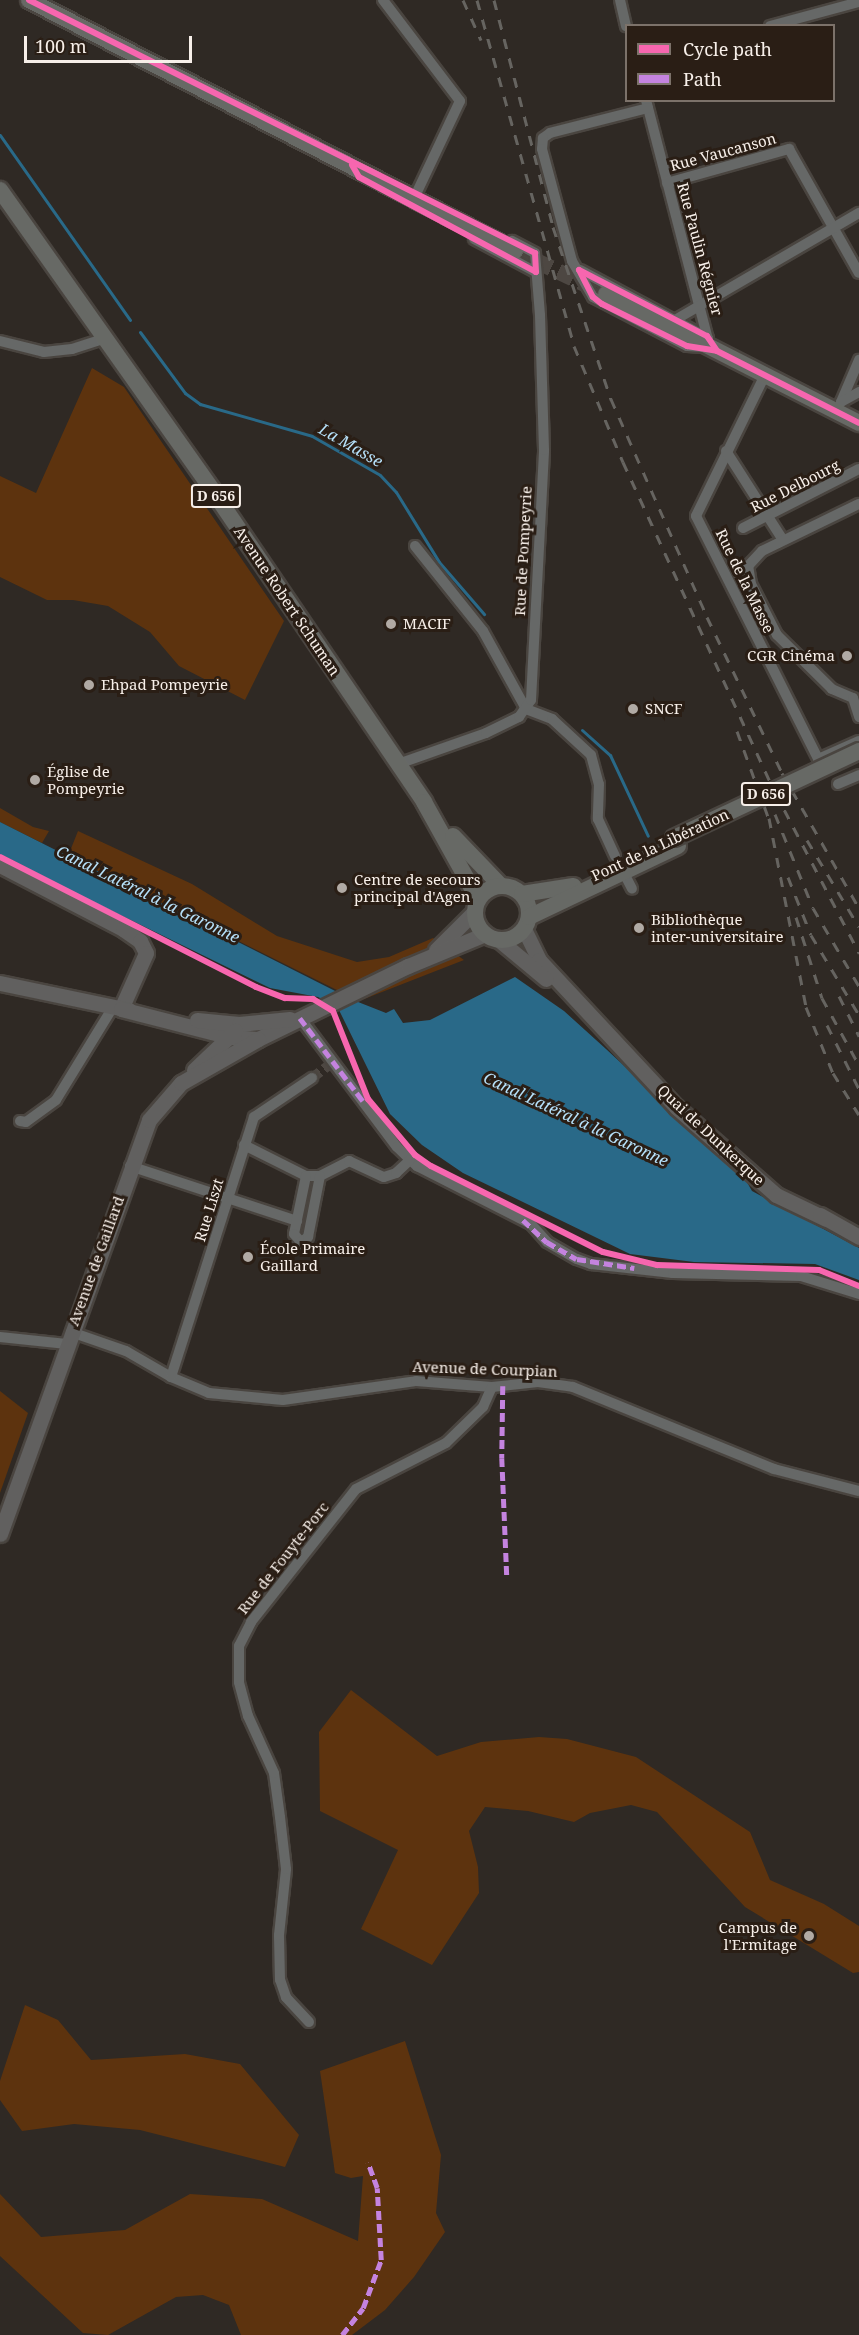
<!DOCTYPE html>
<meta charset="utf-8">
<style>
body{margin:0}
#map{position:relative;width:859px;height:2335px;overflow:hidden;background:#2f2924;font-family:"Noto Serif",serif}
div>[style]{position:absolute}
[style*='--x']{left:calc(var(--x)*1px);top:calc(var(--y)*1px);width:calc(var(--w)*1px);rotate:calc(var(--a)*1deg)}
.green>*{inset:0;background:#5d330e}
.water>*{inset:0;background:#296988}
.stream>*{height:3px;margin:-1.5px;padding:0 1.5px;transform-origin:1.5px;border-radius:1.5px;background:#296988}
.street-tunnel>*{height:10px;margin-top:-5px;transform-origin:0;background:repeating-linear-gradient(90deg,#4d4742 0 10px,transparent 0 15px)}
.primary-tunnel>*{height:16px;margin-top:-8px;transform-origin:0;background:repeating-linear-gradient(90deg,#4d4742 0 16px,transparent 0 24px)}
.roads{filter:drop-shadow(2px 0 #4a4540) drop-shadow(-2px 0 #4a4540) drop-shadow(0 2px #4a4540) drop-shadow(0 -2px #4a4540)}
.street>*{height:10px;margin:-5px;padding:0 5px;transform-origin:5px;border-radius:5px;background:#666867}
.secondary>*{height:15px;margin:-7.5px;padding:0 7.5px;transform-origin:7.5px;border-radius:7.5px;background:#61605f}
.primary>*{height:16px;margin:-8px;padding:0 8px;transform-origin:8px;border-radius:8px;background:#676965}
.primary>.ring{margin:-8px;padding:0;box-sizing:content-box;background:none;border:16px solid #676965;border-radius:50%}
.rail>*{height:3px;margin-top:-1.5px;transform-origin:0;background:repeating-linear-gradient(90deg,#666460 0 10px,transparent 0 20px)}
.bridges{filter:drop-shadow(2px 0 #4a4540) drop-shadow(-2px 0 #4a4540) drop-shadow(0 2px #4a4540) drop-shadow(0 -2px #4a4540)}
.primary-bridge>*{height:16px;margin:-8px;padding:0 8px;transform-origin:8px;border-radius:8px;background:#676965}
.quiet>*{height:4.5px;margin-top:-2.25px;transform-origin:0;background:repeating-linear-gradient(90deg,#c483df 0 9px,transparent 0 13.5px)}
.cycleway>*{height:6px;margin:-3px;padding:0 3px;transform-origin:3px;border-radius:3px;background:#f766af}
.dots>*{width:16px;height:16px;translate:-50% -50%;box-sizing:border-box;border:3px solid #2a1e15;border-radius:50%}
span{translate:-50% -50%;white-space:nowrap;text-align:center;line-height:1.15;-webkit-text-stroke:6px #2a1e15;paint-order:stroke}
.shield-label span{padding:2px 4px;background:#2a1e15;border:2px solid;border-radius:4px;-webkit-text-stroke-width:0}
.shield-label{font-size:14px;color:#f7efe9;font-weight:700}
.street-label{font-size:15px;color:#f7efe9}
.poi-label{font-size:15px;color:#f7efe9}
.left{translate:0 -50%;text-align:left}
.right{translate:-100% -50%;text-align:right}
.water-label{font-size:16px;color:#b6e1fa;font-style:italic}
.legend{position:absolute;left:625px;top:24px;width:210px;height:78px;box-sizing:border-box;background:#2a1e15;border:2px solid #7c726a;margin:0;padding:8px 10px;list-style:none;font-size:18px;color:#f7efe9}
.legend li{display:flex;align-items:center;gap:12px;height:30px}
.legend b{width:30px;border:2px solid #7c726a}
.scale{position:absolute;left:24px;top:36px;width:168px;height:27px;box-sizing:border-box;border:3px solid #f7efe9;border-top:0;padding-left:8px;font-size:18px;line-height:21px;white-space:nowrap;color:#f7efe9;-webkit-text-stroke:4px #2a1e15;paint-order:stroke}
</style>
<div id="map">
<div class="green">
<div style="clip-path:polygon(92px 368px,124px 387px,284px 621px,245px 700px,179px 666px,150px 632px,108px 606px,73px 600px,47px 600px,0 577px,0 476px,36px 493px)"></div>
<div style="clip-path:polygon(0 808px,33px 827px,49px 831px,42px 843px,0 822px)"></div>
<div style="clip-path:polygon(78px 831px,192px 884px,277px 936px,357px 962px,389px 957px,433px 938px,464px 960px,359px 1001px,68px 856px)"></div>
<div style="clip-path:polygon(0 1391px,28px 1413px,0 1493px)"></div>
<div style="clip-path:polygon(351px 1690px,437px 1756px,481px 1742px,539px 1737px,567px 1739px,636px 1757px,750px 1832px,770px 1880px,824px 1904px,859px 1926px,859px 1972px,853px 1973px,745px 1907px,657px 1812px,631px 1805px,590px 1813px,574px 1822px,528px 1811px,485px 1807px,469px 1831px,478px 1867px,479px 1893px,432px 1965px,361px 1929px,398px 1850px,320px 1811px,319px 1732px)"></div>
<div style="clip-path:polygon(25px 2005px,58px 2020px,91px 2060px,185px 2054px,240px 2064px,299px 2135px,285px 2167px,140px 2130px,74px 2124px,22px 2131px,0 2100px,0 2081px)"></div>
<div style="clip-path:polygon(405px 2041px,441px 2155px,436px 2213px,445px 2232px,414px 2277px,385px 2310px,352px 2335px,241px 2335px,229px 2305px,203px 2295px,176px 2297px,108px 2335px,83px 2333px,0 2256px,0 2194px,41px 2237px,125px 2230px,190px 2194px,262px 2199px,358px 2241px,363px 2176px,351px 2178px,335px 2173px,320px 2071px)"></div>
</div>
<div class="water">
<div style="clip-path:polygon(0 822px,353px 1000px,386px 1013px,394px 1009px,403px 1023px,430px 1020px,515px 977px,564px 1011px,606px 1049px,744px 1177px,752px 1191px,859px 1248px,859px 1280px,815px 1264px,694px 1262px,630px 1254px,463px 1173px,422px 1145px,390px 1114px,338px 1008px,318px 997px,270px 988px,0 856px)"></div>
</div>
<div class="stream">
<div style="--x:0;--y:135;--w:226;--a:54.9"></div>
<div style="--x:140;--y:332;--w:76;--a:53.6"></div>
<div style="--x:185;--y:393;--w:19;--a:36"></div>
<div style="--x:200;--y:404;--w:116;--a:15.9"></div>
<div style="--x:312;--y:436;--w:78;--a:29.8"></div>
<div style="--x:380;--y:475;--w:23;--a:47"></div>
<div style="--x:396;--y:492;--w:82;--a:58.4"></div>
<div style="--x:439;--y:562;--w:69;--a:49.1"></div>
<div style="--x:582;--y:730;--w:38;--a:42"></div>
<div style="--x:610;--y:755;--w:89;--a:64.9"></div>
</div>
<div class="street-tunnel">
<div style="--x:312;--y:1078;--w:26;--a:-37"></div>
</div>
<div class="primary-tunnel">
<div style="--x:515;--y:251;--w:101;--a:25.3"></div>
</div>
<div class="roads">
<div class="street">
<div style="--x:383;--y:0;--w:127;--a:52.7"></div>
<div style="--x:460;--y:101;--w:101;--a:115.3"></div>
<div style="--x:620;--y:0;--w:27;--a:77"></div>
<div style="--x:770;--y:26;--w:92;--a:-15.1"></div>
<div style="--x:646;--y:100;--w:244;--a:75.5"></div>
<div style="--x:648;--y:108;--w:101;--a:165.7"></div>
<div style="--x:550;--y:133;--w:9;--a:144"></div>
<div style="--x:543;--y:138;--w:11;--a:95"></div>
<div style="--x:542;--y:149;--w:116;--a:75"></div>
<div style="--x:572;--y:261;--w:42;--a:59.7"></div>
<div style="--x:593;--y:297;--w:106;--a:27.5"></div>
<div style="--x:687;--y:346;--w:18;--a:3"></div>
<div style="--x:667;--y:183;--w:127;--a:-15.6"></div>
<div style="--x:789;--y:149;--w:142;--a:60.6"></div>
<div style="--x:474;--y:239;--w:70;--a:28"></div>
<div style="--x:580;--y:270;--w:145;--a:28"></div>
<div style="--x:675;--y:320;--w:213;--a:-30.2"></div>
<div style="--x:0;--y:341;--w:45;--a:14"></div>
<div style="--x:44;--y:352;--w:28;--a:-6"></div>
<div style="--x:72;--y:349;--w:35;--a:-18"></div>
<div style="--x:765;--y:375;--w:157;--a:116.1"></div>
<div style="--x:696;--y:516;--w:272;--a:63.3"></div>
<div style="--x:818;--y:759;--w:45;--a:-23.7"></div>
<div style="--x:841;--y:402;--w:46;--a:-66.8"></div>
<div style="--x:841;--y:402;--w:21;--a:-29"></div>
<div style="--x:726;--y:451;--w:106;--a:57.4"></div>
<div style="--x:743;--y:528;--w:130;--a:-27"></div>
<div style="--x:415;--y:546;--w:109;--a:51.3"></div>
<div style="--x:483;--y:631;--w:89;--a:61.1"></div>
<div style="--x:526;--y:709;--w:28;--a:21"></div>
<div style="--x:552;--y:719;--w:53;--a:42.7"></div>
<div style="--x:591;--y:755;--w:30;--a:75"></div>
<div style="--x:599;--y:784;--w:35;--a:92"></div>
<div style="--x:598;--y:819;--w:41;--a:65.3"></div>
<div style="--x:853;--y:698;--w:23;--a:-157"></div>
<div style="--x:832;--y:689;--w:77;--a:-135.5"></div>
<div style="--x:777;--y:635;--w:57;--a:-117"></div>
<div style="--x:751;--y:584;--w:18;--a:-99"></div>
<div style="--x:748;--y:566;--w:21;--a:-47"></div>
<div style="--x:762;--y:551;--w:108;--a:-25.9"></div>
<div style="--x:853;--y:698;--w:20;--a:72"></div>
<div style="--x:398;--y:764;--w:93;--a:-19.4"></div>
<div style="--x:486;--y:733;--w:37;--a:-26"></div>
<div style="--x:519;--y:717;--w:21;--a:-55"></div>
<div style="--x:531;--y:700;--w:250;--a:-87"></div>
<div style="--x:544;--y:450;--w:135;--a:-91.7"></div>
<div style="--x:540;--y:315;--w:62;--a:-94.6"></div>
<div style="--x:535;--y:253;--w:26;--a:-152"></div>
<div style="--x:838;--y:784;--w:23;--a:-23"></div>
<div style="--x:626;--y:877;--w:13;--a:63"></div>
<div style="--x:300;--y:1018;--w:161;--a:53.1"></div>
<div style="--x:397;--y:1147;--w:28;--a:44"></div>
<div style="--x:417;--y:1166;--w:128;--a:27"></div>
<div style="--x:531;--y:1224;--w:24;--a:48"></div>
<div style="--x:547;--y:1242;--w:34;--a:30"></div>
<div style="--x:577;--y:1259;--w:15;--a:20"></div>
<div style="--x:591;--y:1264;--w:82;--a:6.3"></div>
<div style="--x:673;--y:1273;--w:128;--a:1.3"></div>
<div style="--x:801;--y:1276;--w:61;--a:17.2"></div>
<div style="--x:20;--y:1121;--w:6;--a:9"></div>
<div style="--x:26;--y:1122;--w:37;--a:-36"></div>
<div style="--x:56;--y:1100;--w:109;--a:-58.5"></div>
<div style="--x:244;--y:1145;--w:69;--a:26.6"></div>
<div style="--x:306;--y:1176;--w:14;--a:0"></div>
<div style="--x:320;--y:1176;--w:33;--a:-27"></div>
<div style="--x:349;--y:1161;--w:38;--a:25"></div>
<div style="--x:384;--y:1177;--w:13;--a:-18"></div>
<div style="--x:396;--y:1173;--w:19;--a:-43"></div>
<div style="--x:130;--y:1166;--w:176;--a:18.2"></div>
<div style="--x:306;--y:1176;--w:59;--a:101.7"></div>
<div style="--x:294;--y:1234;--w:11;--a:49"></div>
<div style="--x:301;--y:1242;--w:9;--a:-36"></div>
<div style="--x:308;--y:1237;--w:62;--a:-78.9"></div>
<div style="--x:71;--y:1332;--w:58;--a:19.1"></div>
<div style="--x:126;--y:1351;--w:52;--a:30"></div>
<div style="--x:171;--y:1377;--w:41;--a:22.8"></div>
<div style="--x:209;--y:1393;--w:74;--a:5.4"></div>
<div style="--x:283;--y:1400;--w:134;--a:-8.1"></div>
<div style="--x:416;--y:1381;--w:76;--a:4.5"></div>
<div style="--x:492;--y:1387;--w:46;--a:-6.2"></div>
<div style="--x:538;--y:1382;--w:35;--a:8"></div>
<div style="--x:573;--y:1387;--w:217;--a:22.2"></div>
<div style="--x:774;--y:1469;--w:88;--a:14.5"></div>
<div style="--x:0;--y:1337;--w:67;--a:6"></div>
<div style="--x:171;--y:1377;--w:273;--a:-72.3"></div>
<div style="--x:254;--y:1117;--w:70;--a:-33.9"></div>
<div style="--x:309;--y:2022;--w:34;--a:-133"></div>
<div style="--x:286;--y:1997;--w:18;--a:-109"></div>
<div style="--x:280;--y:1980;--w:45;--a:-91.3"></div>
<div style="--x:279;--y:1935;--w:66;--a:-83.9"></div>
<div style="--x:286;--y:1869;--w:52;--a:-96.6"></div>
<div style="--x:280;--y:1817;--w:44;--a:-97.8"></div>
<div style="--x:274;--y:1773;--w:63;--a:-114.5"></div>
<div style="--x:248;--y:1716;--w:35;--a:-105"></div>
<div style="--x:239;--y:1682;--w:36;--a:-90"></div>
<div style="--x:239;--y:1646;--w:27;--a:-63"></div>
<div style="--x:251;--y:1622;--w:169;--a:-51.7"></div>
<div style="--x:356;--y:1489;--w:101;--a:-27.1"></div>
<div style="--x:446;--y:1443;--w:52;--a:-44.2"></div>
<div style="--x:483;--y:1407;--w:22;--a:-66"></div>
</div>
<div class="secondary">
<div style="--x:0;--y:865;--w:139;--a:27.5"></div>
<div style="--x:123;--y:929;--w:21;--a:35"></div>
<div style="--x:140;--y:941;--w:13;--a:63"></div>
<div style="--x:146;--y:953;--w:61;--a:114.1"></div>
<div style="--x:524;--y:929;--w:34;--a:64"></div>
<div style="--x:539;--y:960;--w:201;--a:47"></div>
<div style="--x:676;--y:1107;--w:133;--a:41.3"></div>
<div style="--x:776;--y:1195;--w:55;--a:25.6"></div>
<div style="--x:499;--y:940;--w:61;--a:39.7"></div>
<div style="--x:436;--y:950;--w:54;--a:-45"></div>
<div style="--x:0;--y:983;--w:132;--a:11.8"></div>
<div style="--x:121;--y:1009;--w:113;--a:14.4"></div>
<div style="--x:230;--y:1037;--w:28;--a:4"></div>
<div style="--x:258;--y:1039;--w:167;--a:-26"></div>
<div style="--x:408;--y:966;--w:83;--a:-22.6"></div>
<div style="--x:197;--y:1020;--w:42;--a:5.4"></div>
<div style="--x:239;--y:1024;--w:51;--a:-5.6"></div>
<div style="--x:194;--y:1070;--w:57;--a:-43.6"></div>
<div style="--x:820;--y:1215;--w:45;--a:29.4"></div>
<div style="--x:0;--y:1534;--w:440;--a:-70.2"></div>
<div style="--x:149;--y:1120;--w:49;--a:-49.1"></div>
<div style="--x:181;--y:1083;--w:89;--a:-29.7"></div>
</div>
<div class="primary">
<div style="--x:29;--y:0;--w:547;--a:27.31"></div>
<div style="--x:0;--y:190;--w:372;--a:54.7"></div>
<div style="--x:215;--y:494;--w:372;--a:55.8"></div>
<div style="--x:424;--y:802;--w:111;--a:60.9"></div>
<div style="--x:606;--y:294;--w:284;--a:27"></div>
<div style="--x:453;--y:836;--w:68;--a:46.2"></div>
<div class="ring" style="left:475px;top:886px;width:38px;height:38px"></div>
<div style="--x:522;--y:894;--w:52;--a:-8.9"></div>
<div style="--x:529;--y:917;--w:165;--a:-25.5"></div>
</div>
</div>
<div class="rail">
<div style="--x:463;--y:0;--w:44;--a:65.8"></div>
<div style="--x:477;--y:0;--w:359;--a:74.3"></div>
<div style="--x:574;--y:346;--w:126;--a:67.1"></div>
<div style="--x:623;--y:462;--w:363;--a:65.3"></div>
<div style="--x:775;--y:792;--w:182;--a:62.4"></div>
<div style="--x:494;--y:0;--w:235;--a:75.4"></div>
<div style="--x:553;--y:227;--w:182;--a:71.4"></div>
<div style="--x:611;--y:399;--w:238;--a:66.2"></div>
<div style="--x:707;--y:617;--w:173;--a:64.3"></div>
<div style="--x:782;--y:773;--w:155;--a:60.3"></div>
<div style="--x:737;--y:731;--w:100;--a:70.1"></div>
<div style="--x:775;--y:814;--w:101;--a:68"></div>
<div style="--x:813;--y:908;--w:91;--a:59.5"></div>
<div style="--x:769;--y:818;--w:193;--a:78.9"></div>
<div style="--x:806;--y:1007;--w:71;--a:67.8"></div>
<div style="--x:833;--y:1073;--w:49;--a:58.2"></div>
<div style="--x:807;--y:840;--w:101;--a:59.1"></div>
<div style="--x:788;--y:877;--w:62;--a:68.4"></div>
<div style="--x:811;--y:935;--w:93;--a:59"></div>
<div style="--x:796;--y:917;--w:85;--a:72.2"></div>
<div style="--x:822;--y:998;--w:77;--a:61.1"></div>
<div style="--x:839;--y:996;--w:45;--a:63.4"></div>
<div style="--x:827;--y:1025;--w:72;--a:63.4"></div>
</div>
<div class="bridges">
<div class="primary-bridge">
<div style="--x:674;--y:838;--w:204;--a:-25.2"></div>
</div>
</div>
<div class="quiet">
<div style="--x:300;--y:1018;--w:104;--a:52.8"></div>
<div style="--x:523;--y:1220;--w:33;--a:43"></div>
<div style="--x:547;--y:1242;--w:34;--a:30"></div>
<div style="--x:577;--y:1259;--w:58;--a:9"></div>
<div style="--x:503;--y:1386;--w:72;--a:90.8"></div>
<div style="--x:502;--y:1458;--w:118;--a:87.6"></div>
<div style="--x:342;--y:2335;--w:34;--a:-52"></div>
<div style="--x:363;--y:2308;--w:51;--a:-69.4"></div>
<div style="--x:381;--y:2260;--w:72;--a:-93.2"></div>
<div style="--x:377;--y:2188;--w:27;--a:-110"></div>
</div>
<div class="cycleway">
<div style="--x:29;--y:0;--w:566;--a:26.57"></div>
<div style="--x:535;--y:253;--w:19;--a:87"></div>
<div style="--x:536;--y:272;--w:201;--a:-151.8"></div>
<div style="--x:359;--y:177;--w:14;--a:-120"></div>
<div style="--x:579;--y:270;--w:30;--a:63"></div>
<div style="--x:593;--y:297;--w:11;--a:38"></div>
<div style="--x:602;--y:304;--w:95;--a:26.3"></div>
<div style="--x:687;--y:346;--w:30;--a:9"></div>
<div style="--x:717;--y:351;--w:159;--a:26.9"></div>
<div style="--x:579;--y:270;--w:144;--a:27.3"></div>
<div style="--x:707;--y:336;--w:18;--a:56"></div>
<div style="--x:0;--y:857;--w:287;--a:26.9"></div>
<div style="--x:256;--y:987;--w:31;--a:21"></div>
<div style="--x:285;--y:998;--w:28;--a:2"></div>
<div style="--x:313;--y:999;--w:23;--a:31"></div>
<div style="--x:333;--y:1011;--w:95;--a:68.3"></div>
<div style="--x:368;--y:1099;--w:73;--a:50"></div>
<div style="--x:415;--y:1155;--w:19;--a:35"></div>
<div style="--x:431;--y:1166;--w:192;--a:26.6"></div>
<div style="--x:603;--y:1252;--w:56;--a:13.5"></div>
<div style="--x:657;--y:1265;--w:162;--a:1.8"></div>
<div style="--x:819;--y:1270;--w:43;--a:21.8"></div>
</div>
<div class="dots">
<div style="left:391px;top:624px;background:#b1aaa4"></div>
<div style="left:847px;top:656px;background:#b1aaa4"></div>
<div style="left:89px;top:685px;background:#b1aaa4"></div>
<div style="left:633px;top:709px;background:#b1aaa4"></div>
<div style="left:35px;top:780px;background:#b1aaa4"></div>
<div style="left:342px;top:888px;background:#b1aaa4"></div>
<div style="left:639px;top:928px;background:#b1aaa4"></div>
<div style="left:248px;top:1257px;background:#b1aaa4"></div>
<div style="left:809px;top:1936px;background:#b1aaa4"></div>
</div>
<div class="shield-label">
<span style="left:216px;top:496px">D 656</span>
<span style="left:766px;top:794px">D 656</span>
</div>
<div class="street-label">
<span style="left:723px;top:152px;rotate:-15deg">Rue Vaucanson</span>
<span style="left:700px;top:249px;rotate:75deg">Rue Paulin Régnier</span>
<span style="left:795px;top:486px;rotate:-27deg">Rue Delbourg</span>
<span style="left:523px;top:551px;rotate:-87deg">Rue de Pompeyrie</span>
<span style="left:745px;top:581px;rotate:64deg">Rue de la Masse</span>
<span style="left:287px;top:601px;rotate:56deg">Avenue Robert Schuman</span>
<span style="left:660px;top:845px;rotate:-25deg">Pont de la Libération</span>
<span style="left:711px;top:1135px;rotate:43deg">Quai de Dunkerque</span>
<span style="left:209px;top:1210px;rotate:-73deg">Rue Liszt</span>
<span style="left:96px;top:1261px;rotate:-70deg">Avenue de Gaillard</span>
<span style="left:485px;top:1369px;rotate:2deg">Avenue de Courpian</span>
<span style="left:283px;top:1558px;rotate:-52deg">Rue de Fouyte-Porc</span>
</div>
<div class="poi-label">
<span class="left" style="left:403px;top:624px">MACIF</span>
<span class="right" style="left:835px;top:656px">CGR Cinéma</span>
<span class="left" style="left:101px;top:685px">Ehpad Pompeyrie</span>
<span class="left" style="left:645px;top:709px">SNCF</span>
<span class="left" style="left:47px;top:780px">Église de<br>Pompeyrie</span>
<span class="left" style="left:354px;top:888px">Centre de secours<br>principal d'Agen</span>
<span class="left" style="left:651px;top:928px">Bibliothèque<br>inter-universitaire</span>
<span class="left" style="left:260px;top:1257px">École Primaire<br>Gaillard</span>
<span class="right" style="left:797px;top:1936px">Campus de<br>l'Ermitage</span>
</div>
<div class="water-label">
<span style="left:351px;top:445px;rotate:30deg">La Masse</span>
<span style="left:148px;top:894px;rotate:26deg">Canal Latéral à la Garonne</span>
<span style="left:576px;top:1119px;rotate:25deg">Canal Latéral à la Garonne</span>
</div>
<ul class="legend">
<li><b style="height:8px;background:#f766af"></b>Cycle path</li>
<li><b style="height:8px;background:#c483df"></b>Path</li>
</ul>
<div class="scale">100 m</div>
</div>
